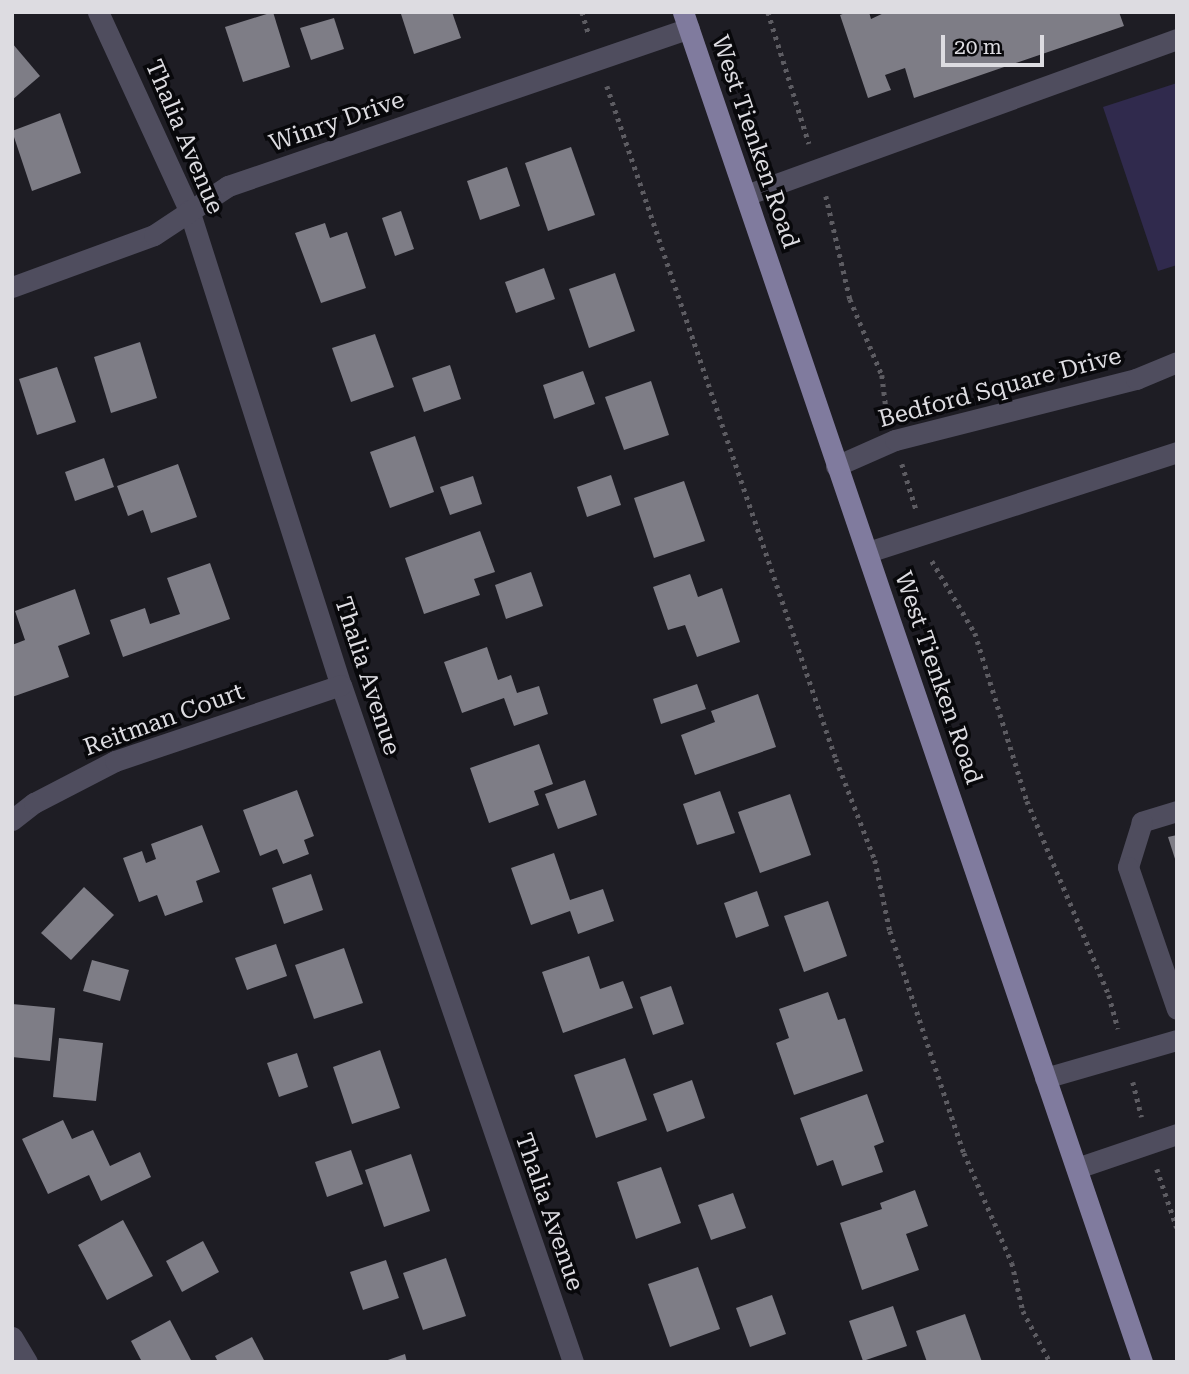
<!DOCTYPE html>
<style>
body{margin:0}
#map{position:relative;width:1189px;height:1374px;overflow:hidden;background:#1e1d24;font-family:"Roboto Serif",serif}
div>[style]{position:absolute}
[style*='--x']{left:calc(var(--x)*1px);top:calc(var(--y)*1px);width:calc(var(--w)*1px);rotate:calc(var(--a)*1deg)}
.green>*{inset:0;background:#302a4d}
.building>*{inset:0;background:#7e7d86}
.path>*{height:4.5px;margin-top:-2.25px;transform-origin:0;background:repeating-linear-gradient(90deg,#5d5c62 0 3.5px,transparent 0 8.5px)}
.minor>*{height:21px;margin:-10.5px;padding:0 10.5px;transform-origin:10.5px;border-radius:10.5px;background:#4f4d5e}
.major>*{height:21px;margin:-10.5px;padding:0 10.5px;transform-origin:10.5px;border-radius:10.5px;background:#807b9e}
span{translate:-50% -50%;white-space:nowrap;text-align:center;line-height:1.15;-webkit-text-stroke:7px #08080b;paint-order:stroke}
.street-label{font-size:24px;color:#dddce1}
.frame{position:absolute;inset:0;border:14px solid #dddce1;pointer-events:none}
.scale{position:absolute;left:941px;top:35px;width:103px;height:32px;box-sizing:border-box;border:4px solid #dddce1;border-top:0;padding-left:9px;font-size:21px;line-height:24px;white-space:nowrap;color:#dddce1;-webkit-text-stroke:5px #08080b;paint-order:stroke}
</style>
<div id="map">
<div class="green">
<div style="clip-path:polygon(1177px 83px,1177px 265px,1158px 271px,1103px 107px)"></div>
</div>
<div class="building">
<div style="clip-path:polygon(273px 12px,290px 67px,243px 82px,225px 27px)"></div>
<div style="clip-path:polygon(452px 12px,461px 38px,414px 54px,401px 14px)"></div>
<div style="clip-path:polygon(848px 12px,869px 12px,871px 19px,886px 12px,1119px 12px,1124px 26px,914px 98px,905px 68px,885px 75px,891px 90px,868px 98px,840px 15px)"></div>
<div style="clip-path:polygon(334px 18px,344px 49px,311px 60px,300px 28px)"></div>
<div style="clip-path:polygon(12px 43px,40px 76px,12px 100px)"></div>
<div style="clip-path:polygon(60px 113px,81px 173px,32px 191px,12px 131px)"></div>
<div style="clip-path:polygon(571px 147px,595px 215px,548px 231px,525px 163px)"></div>
<div style="clip-path:polygon(507px 167px,520px 206px,480px 220px,467px 181px)"></div>
<div style="clip-path:polygon(401px 211px,414px 249px,395px 256px,382px 218px)"></div>
<div style="clip-path:polygon(325px 223px,330px 238px,347px 232px,366px 288px,321px 303px,295px 233px)"></div>
<div style="clip-path:polygon(544px 268px,555px 299px,516px 313px,505px 282px)"></div>
<div style="clip-path:polygon(615px 273px,635px 331px,589px 348px,569px 289px)"></div>
<div style="clip-path:polygon(375px 334px,394px 387px,351px 402px,332px 348px)"></div>
<div style="clip-path:polygon(140px 342px,157px 398px,111px 413px,94px 357px)"></div>
<div style="clip-path:polygon(450px 365px,461px 399px,424px 412px,412px 378px)"></div>
<div style="clip-path:polygon(57px 367px,76px 422px,37px 435px,19px 379px)"></div>
<div style="clip-path:polygon(583px 371px,595px 404px,554px 419px,543px 385px)"></div>
<div style="clip-path:polygon(651px 381px,669px 435px,624px 450px,605px 397px)"></div>
<div style="clip-path:polygon(415px 436px,434px 492px,390px 508px,370px 452px)"></div>
<div style="clip-path:polygon(104px 458px,114px 487px,75px 501px,65px 472px)"></div>
<div style="clip-path:polygon(178px 464px,197px 517px,151px 533px,143px 510px,128px 516px,117px 486px)"></div>
<div style="clip-path:polygon(611px 475px,621px 505px,587px 517px,577px 487px)"></div>
<div style="clip-path:polygon(473px 476px,482px 504px,450px 515px,440px 487px)"></div>
<div style="clip-path:polygon(684px 481px,705px 541px,654px 558px,634px 498px)"></div>
<div style="clip-path:polygon(480px 531px,495px 572px,474px 579px,480px 595px,424px 614px,405px 558px)"></div>
<div style="clip-path:polygon(210px 563px,230px 619px,123px 657px,110px 620px,145px 608px,150px 624px,180px 614px,167px 578px)"></div>
<div style="clip-path:polygon(531px 572px,543px 606px,506px 619px,495px 585px)"></div>
<div style="clip-path:polygon(690px 574px,698px 597px,722px 588px,740px 642px,697px 657px,685px 625px,668px 630px,653px 587px)"></div>
<div style="clip-path:polygon(75px 589px,90px 634px,58px 646px,69px 677px,12px 697px,12px 645px,25px 640px,15px 611px)"></div>
<div style="clip-path:polygon(487px 647px,498px 680px,511px 675px,517px 693px,539px 686px,548px 714px,514px 726px,504px 698px,462px 713px,444px 662px)"></div>
<div style="clip-path:polygon(697px 684px,706px 709px,661px 724px,653px 699px)"></div>
<div style="clip-path:polygon(758px 694px,776px 747px,695px 775px,681px 735px,715px 722px,711px 711px)"></div>
<div style="clip-path:polygon(539px 744px,553px 784px,534px 791px,539px 805px,489px 823px,470px 768px)"></div>
<div style="clip-path:polygon(585px 780px,597px 815px,558px 829px,545px 794px)"></div>
<div style="clip-path:polygon(297px 790px,314px 836px,304px 840px,309px 854px,283px 864px,277px 849px,260px 856px,243px 810px)"></div>
<div style="clip-path:polygon(720px 791px,735px 833px,697px 845px,683px 804px)"></div>
<div style="clip-path:polygon(790px 794px,811px 855px,760px 873px,738px 812px)"></div>
<div style="clip-path:polygon(202px 825px,220px 872px,196px 881px,203px 902px,165px 916px,157px 895px,139px 902px,123px 858px,142px 851px,146px 863px,156px 859px,151px 844px)"></div>
<div style="clip-path:polygon(1177px 835px,1177px 862px,1176px 862px,1168px 837px)"></div>
<div style="clip-path:polygon(554px 853px,570px 900px,603px 889px,614px 921px,578px 934px,570px 911px,531px 925px,511px 868px)"></div>
<div style="clip-path:polygon(311px 874px,323px 910px,284px 924px,272px 888px)"></div>
<div style="clip-path:polygon(84px 887px,114px 915px,71px 960px,41px 933px)"></div>
<div style="clip-path:polygon(757px 891px,769px 926px,736px 938px,724px 903px)"></div>
<div style="clip-path:polygon(828px 901px,847px 956px,804px 972px,784px 916px)"></div>
<div style="clip-path:polygon(276px 944px,287px 976px,247px 990px,235px 958px)"></div>
<div style="clip-path:polygon(344px 948px,363px 1003px,314px 1019px,295px 965px)"></div>
<div style="clip-path:polygon(589px 956px,600px 989px,623px 981px,633px 1008px,563px 1033px,542px 972px)"></div>
<div style="clip-path:polygon(92px 960px,129px 970px,120px 1001px,83px 991px)"></div>
<div style="clip-path:polygon(671px 986px,684px 1024px,653px 1035px,640px 997px)"></div>
<div style="clip-path:polygon(828px 992px,838px 1020px,845px 1018px,863px 1071px,794px 1095px,776px 1043px,789px 1038px,779px 1009px)"></div>
<div style="clip-path:polygon(12px 1004px,55px 1008px,50px 1061px,12px 1057px)"></div>
<div style="clip-path:polygon(59px 1038px,103px 1043px,96px 1101px,53px 1097px)"></div>
<div style="clip-path:polygon(380px 1050px,400px 1108px,352px 1124px,333px 1067px)"></div>
<div style="clip-path:polygon(297px 1053px,308px 1087px,279px 1097px,267px 1063px)"></div>
<div style="clip-path:polygon(625px 1058px,647px 1120px,596px 1138px,574px 1075px)"></div>
<div style="clip-path:polygon(692px 1080px,705px 1118px,667px 1132px,653px 1094px)"></div>
<div style="clip-path:polygon(867px 1094px,884px 1142px,874px 1146px,883px 1172px,842px 1186px,833px 1160px,817px 1166px,800px 1118px)"></div>
<div style="clip-path:polygon(63px 1120px,72px 1139px,93px 1130px,110px 1166px,140px 1152px,151px 1177px,101px 1201px,89px 1175px,48px 1194px,22px 1139px)"></div>
<div style="clip-path:polygon(351px 1150px,363px 1184px,327px 1197px,315px 1162px)"></div>
<div style="clip-path:polygon(411px 1154px,430px 1211px,384px 1227px,365px 1170px)"></div>
<div style="clip-path:polygon(661px 1167px,681px 1223px,636px 1239px,617px 1182px)"></div>
<div style="clip-path:polygon(915px 1190px,928px 1226px,906px 1234px,919px 1270px,862px 1290px,840px 1223px,882px 1209px,880px 1203px)"></div>
<div style="clip-path:polygon(733px 1193px,746px 1228px,711px 1240px,698px 1205px)"></div>
<div style="clip-path:polygon(123px 1220px,153px 1276px,107px 1300px,78px 1245px)"></div>
<div style="clip-path:polygon(203px 1241px,219px 1272px,182px 1292px,166px 1261px)"></div>
<div style="clip-path:polygon(446px 1258px,466px 1316px,423px 1330px,403px 1273px)"></div>
<div style="clip-path:polygon(386px 1260px,399px 1298px,363px 1310px,350px 1272px)"></div>
<div style="clip-path:polygon(698px 1267px,720px 1329px,670px 1347px,648px 1284px)"></div>
<div style="clip-path:polygon(772px 1295px,786px 1334px,750px 1347px,736px 1308px)"></div>
<div style="clip-path:polygon(893px 1306px,907px 1346px,863px 1361px,849px 1321px)"></div>
<div style="clip-path:polygon(965px 1314px,982px 1362px,927px 1362px,916px 1331px)"></div>
<div style="clip-path:polygon(170px 1320px,192px 1362px,142px 1362px,131px 1341px)"></div>
<div style="clip-path:polygon(252px 1337px,265px 1362px,218px 1362px,215px 1356px)"></div>
<div style="clip-path:polygon(405px 1354px,407px 1362px,385px 1362px,385px 1361px)"></div>
</div>
<div class="path">
<div style="--x:582;--y:12;--w:24;--a:73"></div>
<div style="--x:768;--y:12;--w:138;--a:72.7"></div>
<div style="--x:607;--y:86;--w:711;--a:71.21"></div>
<div style="--x:836;--y:759;--w:108;--a:68.9"></div>
<div style="--x:875;--y:860;--w:73;--a:78.1"></div>
<div style="--x:890;--y:931;--w:234;--a:71.6"></div>
<div style="--x:964;--y:1153;--w:120;--a:66.4"></div>
<div style="--x:1012;--y:1263;--w:49;--a:77.1"></div>
<div style="--x:1023;--y:1311;--w:58;--a:62.1"></div>
<div style="--x:826;--y:196;--w:106;--a:76.9"></div>
<div style="--x:850;--y:299;--w:82;--a:67.2"></div>
<div style="--x:882;--y:375;--w:41;--a:83"></div>
<div style="--x:902;--y:464;--w:47;--a:72.7"></div>
<div style="--x:932;--y:561;--w:84;--a:59.2"></div>
<div style="--x:975;--y:633;--w:176;--a:72.8"></div>
<div style="--x:1027;--y:801;--w:211;--a:67.1"></div>
<div style="--x:1109;--y:995;--w:35;--a:75"></div>
<div style="--x:1133;--y:1082;--w:36;--a:76"></div>
<div style="--x:1157;--y:1169;--w:62;--a:71.3"></div>
</div>
<div class="minor">
<div style="--x:98;--y:12;--w:218;--a:65.3"></div>
<div style="--x:189;--y:210;--w:499;--a:72.3"></div>
<div style="--x:341;--y:685;--w:716;--a:71.08"></div>
<div style="--x:746;--y:195;--w:458;--a:-19.9"></div>
<div style="--x:12;--y:287;--w:151;--a:-20.1"></div>
<div style="--x:154;--y:235;--w:89;--a:-33.5"></div>
<div style="--x:228;--y:186;--w:487;--a:-18.9"></div>
<div style="--x:836;--y:466;--w:64;--a:-23.8"></div>
<div style="--x:895;--y:440;--w:249;--a:-14.2"></div>
<div style="--x:1136;--y:379;--w:44;--a:-22.5"></div>
<div style="--x:868;--y:552;--w:325;--a:-17.9"></div>
<div style="--x:1177;--y:811;--w:37;--a:163"></div>
<div style="--x:1142;--y:822;--w:47;--a:107.3"></div>
<div style="--x:1128;--y:867;--w:150;--a:71"></div>
<div style="--x:12;--y:820;--w:28;--a:-38"></div>
<div style="--x:34;--y:803;--w:91;--a:-27.4"></div>
<div style="--x:115;--y:761;--w:238;--a:-18.6"></div>
<div style="--x:1045;--y:1078;--w:137;--a:-16.1"></div>
<div style="--x:1077;--y:1168;--w:106;--a:-18.8"></div>
<div style="--x:12;--y:1337;--w:29;--a:59"></div>
</div>
<div class="major">
<div style="--x:683;--y:12;--w:1426;--a:71.22"></div>
</div>
<div class="street-label">
<span style="left:337px;top:122px;rotate:-19deg">Winry Drive</span>
<span style="left:184px;top:137px;rotate:67deg">Thalia Avenue</span>
<span style="left:755px;top:142px;rotate:71deg">West Tienken Road</span>
<span style="left:1000px;top:388px;rotate:-15deg">Bedford Square Drive</span>
<span style="left:367px;top:676px;rotate:72deg">Thalia Avenue</span>
<span style="left:938px;top:678px;rotate:71deg">West Tienken Road</span>
<span style="left:164px;top:720px;rotate:-20deg">Reitman Court</span>
<span style="left:549px;top:1212px;rotate:71deg">Thalia Avenue</span>
</div>
<div class="frame"></div>
<div class="scale">20 m</div>
</div>
